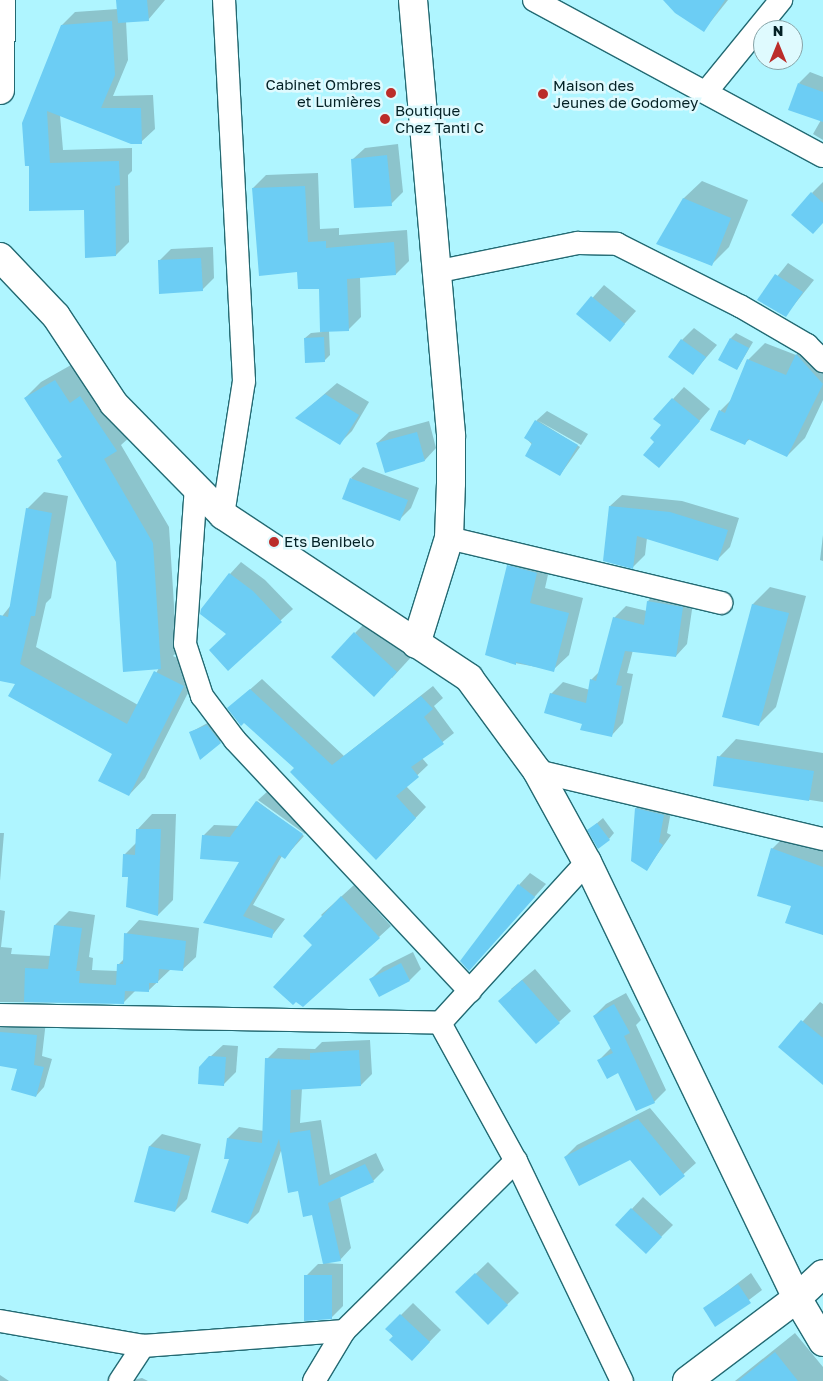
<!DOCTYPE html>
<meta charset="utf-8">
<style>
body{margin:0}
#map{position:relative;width:823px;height:1381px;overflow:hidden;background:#aff5ff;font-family:"Golos Text",sans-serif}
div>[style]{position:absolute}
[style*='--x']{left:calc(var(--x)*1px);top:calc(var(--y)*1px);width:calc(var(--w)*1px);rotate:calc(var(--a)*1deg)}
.shadow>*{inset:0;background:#0003}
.building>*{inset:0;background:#6ccdf4}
.roads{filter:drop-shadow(1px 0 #236a73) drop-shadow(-1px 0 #236a73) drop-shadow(0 1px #236a73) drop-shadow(0 -1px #236a73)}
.street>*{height:22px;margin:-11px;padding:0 11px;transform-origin:11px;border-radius:11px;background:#fff}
.secondary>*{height:28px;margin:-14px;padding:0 14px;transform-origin:14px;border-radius:14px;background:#fff}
.dots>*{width:14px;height:14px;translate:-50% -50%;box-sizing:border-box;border:2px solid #dffafe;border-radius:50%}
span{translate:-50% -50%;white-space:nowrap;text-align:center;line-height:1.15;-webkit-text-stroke:5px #dffafe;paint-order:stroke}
.poi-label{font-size:15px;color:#032024}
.right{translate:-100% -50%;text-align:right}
.left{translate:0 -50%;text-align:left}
.north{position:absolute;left:753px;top:20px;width:50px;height:50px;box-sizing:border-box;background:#dffafe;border:1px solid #87a3a7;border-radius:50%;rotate:0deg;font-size:14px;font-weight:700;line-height:20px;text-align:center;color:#032024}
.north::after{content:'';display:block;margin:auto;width:18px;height:22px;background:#bb2d2a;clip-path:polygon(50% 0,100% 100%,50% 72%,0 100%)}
</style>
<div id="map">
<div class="shadow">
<div style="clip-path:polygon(117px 0,165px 0,148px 20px,126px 21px,128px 60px,113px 96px,153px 95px,155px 129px,141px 142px,60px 115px,63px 150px,132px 148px,132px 171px,128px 175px,129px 242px,116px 255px,85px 209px,31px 165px,62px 25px,75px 12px,118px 9px)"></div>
<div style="clip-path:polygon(666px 0,728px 0,704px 30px)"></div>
<div style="clip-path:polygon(810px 72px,823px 77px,823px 140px,813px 134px,821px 120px,799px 83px)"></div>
<div style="clip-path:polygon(398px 144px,403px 192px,391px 204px,353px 159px,365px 148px)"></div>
<div style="clip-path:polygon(318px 173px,320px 229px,339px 228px,339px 235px,407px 230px,409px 261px,396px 274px,360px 277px,361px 317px,348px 330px,329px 331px,330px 355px,324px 361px,305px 338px,311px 333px,322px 332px,320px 287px,298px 270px,253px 188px,266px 175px)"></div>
<div style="clip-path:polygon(702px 181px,748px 200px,729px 247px,711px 265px,658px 244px,684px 198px)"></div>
<div style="clip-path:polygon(823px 182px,823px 223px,812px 193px)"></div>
<div style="clip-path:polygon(213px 247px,214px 278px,202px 290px,159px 261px,171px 249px)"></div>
<div style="clip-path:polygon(788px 263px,814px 280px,785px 316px,759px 299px)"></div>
<div style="clip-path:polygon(604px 285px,636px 311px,610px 340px,578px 314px)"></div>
<div style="clip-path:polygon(694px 328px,717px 345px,693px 373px,682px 340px)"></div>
<div style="clip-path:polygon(736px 333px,753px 342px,737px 369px,731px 338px)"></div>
<div style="clip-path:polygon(814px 337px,823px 347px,823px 400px,805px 438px,787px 456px,750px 439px,745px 443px,720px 411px,732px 399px,748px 360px,765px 343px,796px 355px)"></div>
<div style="clip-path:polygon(71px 365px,86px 388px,97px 381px,132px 435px,121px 445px,169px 527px,177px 652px,173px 656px,200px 669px,145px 778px,129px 795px,114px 754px,17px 683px,0 679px,0 619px,11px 605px,27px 509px,44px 492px,68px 496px,51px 598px,46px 603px,36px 647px,138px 705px,159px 668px,117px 561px,58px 461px,63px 456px,25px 398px,41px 382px)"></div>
<div style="clip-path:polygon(337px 383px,369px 402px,352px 431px,340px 443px,297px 418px)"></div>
<div style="clip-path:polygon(684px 387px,710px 409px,659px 466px,656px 442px,673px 399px)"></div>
<div style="clip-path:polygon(547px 411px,588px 434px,581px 445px,537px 420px)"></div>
<div style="clip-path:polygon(537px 420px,580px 447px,560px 475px,526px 438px)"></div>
<div style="clip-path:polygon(429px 421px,436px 448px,425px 460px,377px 443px,389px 432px)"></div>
<div style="clip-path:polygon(363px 467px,419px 488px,411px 508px,399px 520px,351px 478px)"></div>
<div style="clip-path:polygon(622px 495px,682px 501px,739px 518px,730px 547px,718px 559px,647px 538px,645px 555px,633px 567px,610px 506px)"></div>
<div style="clip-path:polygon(823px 535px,823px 561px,820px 560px)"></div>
<div style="clip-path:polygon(524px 551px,552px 557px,545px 588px,583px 598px,569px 655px,553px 670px,515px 663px,509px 566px)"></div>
<div style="clip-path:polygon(241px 562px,265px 580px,293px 609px,228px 669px,230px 574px)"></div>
<div style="clip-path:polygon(770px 587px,806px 596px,776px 707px,758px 725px,753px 604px)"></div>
<div style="clip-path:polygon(660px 589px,694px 596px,687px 644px,676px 656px,633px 650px,627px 673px,633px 674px,623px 723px,612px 735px,583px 723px,551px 694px,563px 682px,590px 690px,591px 680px,599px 672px,614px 618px,626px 606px,647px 611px,648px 601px)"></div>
<div style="clip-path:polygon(372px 616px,414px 654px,392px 678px,355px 633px)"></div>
<div style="clip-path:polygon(262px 679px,344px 756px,433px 686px,443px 698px,434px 706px,454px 733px,422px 758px,428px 765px,406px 786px,426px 807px,387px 848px,229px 708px)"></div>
<div style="clip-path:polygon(213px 720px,225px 736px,220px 742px,191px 732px)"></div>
<div style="clip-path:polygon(736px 739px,823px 753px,823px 802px,714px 785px,719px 757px)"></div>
<div style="clip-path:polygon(268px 791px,313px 822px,305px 834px,258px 800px)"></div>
<div style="clip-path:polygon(645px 799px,672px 806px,667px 833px,671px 835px,647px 869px,636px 808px)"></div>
<div style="clip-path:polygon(257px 801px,304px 836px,285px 857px,282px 856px,253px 905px,285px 919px,271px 937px,205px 922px,241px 861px,203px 836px,214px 825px,239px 826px)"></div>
<div style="clip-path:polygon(152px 814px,176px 814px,173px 900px,158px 915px,129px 876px,124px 855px,137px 842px,137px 830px)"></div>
<div style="clip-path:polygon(603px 818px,614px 833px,609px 839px,589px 830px)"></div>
<div style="clip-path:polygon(0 833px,4px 833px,0 881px)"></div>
<div style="clip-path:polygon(786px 835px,823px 848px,823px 935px,792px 905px,772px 849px)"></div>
<div style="clip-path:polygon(530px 873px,546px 884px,470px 969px,519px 885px)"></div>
<div style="clip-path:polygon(354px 885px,391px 926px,379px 937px,314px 944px,323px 917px,321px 915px)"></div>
<div style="clip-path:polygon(0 910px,5px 911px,1px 947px,12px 948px,11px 954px,51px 956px,55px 925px,69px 911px,95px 915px,89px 957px,93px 958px,92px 970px,118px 971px,118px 965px,124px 959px,126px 934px,139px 920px,199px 928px,196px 957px,182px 970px,171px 969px,148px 991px,136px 990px,123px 1003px,0 1002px)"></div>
<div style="clip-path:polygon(413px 952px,421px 969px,410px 980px,371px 979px,383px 967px)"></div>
<div style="clip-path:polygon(535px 969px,571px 1011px,559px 1022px,511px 989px)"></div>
<div style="clip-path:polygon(626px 993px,641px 1020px,636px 1025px,666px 1090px,654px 1102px,619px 1072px,599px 1060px,611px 1048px,594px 1016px,606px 1004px)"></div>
<div style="clip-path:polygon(820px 1002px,823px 1004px,823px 1083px,780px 1047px)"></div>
<div style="clip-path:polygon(46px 1021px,42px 1056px,52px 1059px,44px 1087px,36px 1096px,18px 1068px,0 1064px,0 1026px)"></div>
<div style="clip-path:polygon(370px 1040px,372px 1074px,361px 1085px,302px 1088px,300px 1123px,321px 1120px,330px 1175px,376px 1153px,384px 1170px,373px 1181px,340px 1196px,351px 1248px,340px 1260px,324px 1263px,343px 1264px,343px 1306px,331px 1318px,306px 1276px,318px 1264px,324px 1264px,313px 1214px,282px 1148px,259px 1212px,248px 1223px,228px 1138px,239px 1127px,264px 1131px,267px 1059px,278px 1048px,315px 1049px,322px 1042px)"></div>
<div style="clip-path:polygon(223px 1045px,238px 1046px,236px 1072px,224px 1084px,210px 1057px)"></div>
<div style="clip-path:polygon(650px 1108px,696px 1163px,660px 1195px,630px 1159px,565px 1157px,577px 1145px)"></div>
<div style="clip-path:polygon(162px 1134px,201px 1144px,187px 1199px,175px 1211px,136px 1201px,150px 1146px)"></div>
<div style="clip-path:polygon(643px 1197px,673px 1225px,646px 1252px,617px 1225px)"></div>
<div style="clip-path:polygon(488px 1262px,519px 1293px,488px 1323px,457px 1292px)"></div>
<div style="clip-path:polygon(751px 1273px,762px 1290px,716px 1325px,704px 1309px)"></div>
<div style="clip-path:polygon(413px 1303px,441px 1330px,412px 1360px,387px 1329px)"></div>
<div style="clip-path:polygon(795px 1333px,823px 1367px,823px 1381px,735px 1381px)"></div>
<div style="clip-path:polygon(0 1375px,9px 1381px,0 1381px)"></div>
<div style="clip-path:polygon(142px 1378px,148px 1381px,132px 1381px,133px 1380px)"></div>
</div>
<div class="building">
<div style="clip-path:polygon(116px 0,147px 0,149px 21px,118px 23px)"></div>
<div style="clip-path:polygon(663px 0,725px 0,704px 32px,675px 13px)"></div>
<div style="clip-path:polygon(112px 21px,115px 75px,101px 108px,141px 108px,142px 144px,131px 144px,47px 111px,50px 163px,119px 161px,120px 185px,115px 186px,116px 256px,85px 258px,84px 210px,29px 211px,29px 166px,25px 166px,22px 123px,61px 25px)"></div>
<div style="clip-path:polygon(798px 83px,823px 92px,823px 122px,788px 110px)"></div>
<div style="clip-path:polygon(387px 155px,392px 206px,354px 208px,351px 159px)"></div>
<div style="clip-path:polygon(305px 186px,308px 242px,326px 241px,326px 248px,394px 242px,396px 275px,347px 279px,349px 331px,320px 332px,319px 289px,298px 289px,297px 272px,259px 276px,252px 188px)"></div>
<div style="clip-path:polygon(811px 192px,823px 203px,823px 223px,813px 234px,791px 215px)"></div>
<div style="clip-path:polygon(683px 198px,731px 218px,712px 266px,656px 244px)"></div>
<div style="clip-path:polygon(201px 258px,203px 291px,159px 294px,158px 260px)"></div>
<div style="clip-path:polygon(775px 274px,803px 292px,786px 317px,757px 300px)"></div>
<div style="clip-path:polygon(591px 296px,625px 324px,610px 342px,576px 314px)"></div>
<div style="clip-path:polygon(324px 337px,325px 362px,305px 363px,304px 338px)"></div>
<div style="clip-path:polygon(730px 338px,749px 348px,737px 370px,718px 360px)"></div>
<div style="clip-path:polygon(681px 339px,706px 357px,693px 375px,668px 357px)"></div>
<div style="clip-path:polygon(796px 354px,823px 384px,787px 457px,748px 439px,745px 445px,710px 430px,719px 410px,725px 413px,747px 359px,786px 375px)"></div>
<div style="clip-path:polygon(55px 380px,70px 403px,80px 396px,117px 451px,104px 459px,153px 543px,161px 669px,123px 672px,116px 562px,57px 460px,62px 457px,24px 398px)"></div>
<div style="clip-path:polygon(325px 394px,359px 415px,340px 445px,295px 418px)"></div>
<div style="clip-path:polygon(672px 398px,700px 421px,659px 468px,643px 455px,654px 442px,650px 438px,661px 425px,653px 419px)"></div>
<div style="clip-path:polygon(535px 420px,578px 445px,560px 476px,525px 456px,532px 443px,524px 438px)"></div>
<div style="clip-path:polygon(417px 432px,425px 461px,385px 473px,376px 443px)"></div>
<div style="clip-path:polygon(350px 478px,408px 500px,400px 521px,342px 499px)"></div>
<div style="clip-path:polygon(609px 506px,670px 512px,728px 530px,718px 561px,637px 536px,633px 569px,603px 561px)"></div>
<div style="clip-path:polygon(26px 508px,52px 513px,35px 616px,31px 616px,20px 664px,127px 724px,154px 671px,184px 686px,129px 796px,98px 781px,112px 754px,8px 696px,15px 684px,0 681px,0 615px,8px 617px)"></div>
<div style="clip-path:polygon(507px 565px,537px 573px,530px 603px,569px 613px,554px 672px,516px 662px,516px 665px,485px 655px)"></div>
<div style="clip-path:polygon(229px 573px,253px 591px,282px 622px,228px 671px,209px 650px,226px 634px,200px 614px,201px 609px)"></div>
<div style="clip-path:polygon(647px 601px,683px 607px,676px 657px,625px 651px,616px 685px,622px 686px,612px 737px,580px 730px,582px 724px,544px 713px,550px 693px,586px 703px,590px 679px,596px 681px,613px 617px,644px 625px)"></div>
<div style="clip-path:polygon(752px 604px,789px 613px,759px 726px,722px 717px)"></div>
<div style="clip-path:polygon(354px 632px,397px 672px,374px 697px,331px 657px)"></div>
<div style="clip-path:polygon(250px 689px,332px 765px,421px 696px,433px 709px,424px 717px,444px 744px,411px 767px,419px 777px,396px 796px,416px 818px,376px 860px,290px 772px,294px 768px,244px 723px,241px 726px,227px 708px)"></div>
<div style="clip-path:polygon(207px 725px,221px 743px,200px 760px,189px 732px)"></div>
<div style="clip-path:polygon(717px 756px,814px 771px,809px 801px,713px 786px)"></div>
<div style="clip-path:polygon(256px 801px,303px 834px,285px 859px,279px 855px,243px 916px,274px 930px,272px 938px,203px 923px,239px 862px,200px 859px,202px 835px,230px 837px)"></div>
<div style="clip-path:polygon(635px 808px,664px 815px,659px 842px,663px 845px,647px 871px,631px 861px)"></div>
<div style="clip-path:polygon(597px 823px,610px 840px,598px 849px,587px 830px)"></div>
<div style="clip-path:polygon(136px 829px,161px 829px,158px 916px,126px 907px,128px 877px,122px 877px,123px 854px,135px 855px)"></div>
<div style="clip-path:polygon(771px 848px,823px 867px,823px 935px,785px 923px,791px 906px,757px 896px)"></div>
<div style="clip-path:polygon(518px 884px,535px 897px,469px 971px,460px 961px)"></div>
<div style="clip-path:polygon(341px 896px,380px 938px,303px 1007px,296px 1002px,293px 1005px,273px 987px,312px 945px,303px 936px)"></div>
<div style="clip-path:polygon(54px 925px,82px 928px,76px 971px,80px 971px,79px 983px,116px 985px,117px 964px,123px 964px,124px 933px,186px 941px,183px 971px,159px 969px,158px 983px,149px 983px,149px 992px,125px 991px,124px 1004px,24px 1002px,25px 968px,48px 969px)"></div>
<div style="clip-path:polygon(401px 963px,410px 981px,379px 997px,369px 979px)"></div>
<div style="clip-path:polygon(522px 980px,560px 1023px,536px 1044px,498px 1001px)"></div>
<div style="clip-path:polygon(614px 1004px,630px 1033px,624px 1036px,655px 1103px,636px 1111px,618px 1073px,607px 1079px,597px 1060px,613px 1053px,593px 1016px)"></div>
<div style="clip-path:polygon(801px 1020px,823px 1038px,823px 1085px,778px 1047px)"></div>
<div style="clip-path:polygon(0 1032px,37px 1035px,34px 1065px,44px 1067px,36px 1097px,11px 1090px,17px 1069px,0 1066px)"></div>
<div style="clip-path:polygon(359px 1050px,361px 1086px,291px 1090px,290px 1133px,310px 1130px,319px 1186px,365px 1164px,374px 1182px,328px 1203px,341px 1261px,323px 1264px,312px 1215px,303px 1217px,298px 1191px,288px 1193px,279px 1139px,248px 1224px,211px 1212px,229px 1159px,224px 1159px,227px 1138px,262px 1143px,265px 1058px,310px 1060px,310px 1053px)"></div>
<div style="clip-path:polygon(209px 1056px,226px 1057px,224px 1086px,198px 1084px,199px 1067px)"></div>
<div style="clip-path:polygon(638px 1119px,685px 1176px,660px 1196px,630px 1160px,579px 1186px,564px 1157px)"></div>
<div style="clip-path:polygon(149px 1146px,190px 1156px,175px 1212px,134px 1202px)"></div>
<div style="clip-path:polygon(631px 1208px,662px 1237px,646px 1254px,615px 1225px)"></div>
<div style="clip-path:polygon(475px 1273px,508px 1305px,488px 1325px,455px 1292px)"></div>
<div style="clip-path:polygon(304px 1275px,332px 1275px,332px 1319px,304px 1321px)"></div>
<div style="clip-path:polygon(738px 1284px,751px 1303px,715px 1327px,703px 1308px)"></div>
<div style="clip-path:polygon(400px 1314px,430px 1342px,412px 1361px,389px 1340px,393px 1336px,385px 1329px)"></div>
<div style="clip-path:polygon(775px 1352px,798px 1381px,738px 1381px)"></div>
</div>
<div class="roads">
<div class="street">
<div style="--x:534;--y:0;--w:328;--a:28.4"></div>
<div style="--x:706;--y:92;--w:119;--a:-50.8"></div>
<div style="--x:435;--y:272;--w:146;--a:-11.5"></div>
<div style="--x:578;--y:243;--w:39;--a:1"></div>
<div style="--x:617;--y:244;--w:138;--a:26.8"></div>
<div style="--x:740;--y:306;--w:78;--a:30.2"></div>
<div style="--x:807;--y:345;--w:23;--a:45"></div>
<div style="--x:196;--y:486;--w:158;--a:94"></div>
<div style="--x:185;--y:644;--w:55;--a:71.9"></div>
<div style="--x:202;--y:696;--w:55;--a:53.1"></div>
<div style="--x:235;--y:740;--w:344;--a:46.9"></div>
<div style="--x:223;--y:515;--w:136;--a:-81.1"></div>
<div style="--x:244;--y:381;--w:382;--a:-93"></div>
<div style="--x:449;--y:538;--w:280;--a:13.4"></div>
<div style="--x:537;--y:771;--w:294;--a:13.4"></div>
<div style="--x:0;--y:1015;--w:440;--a:1"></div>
<div style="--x:440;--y:1023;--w:218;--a:-47.6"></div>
<div style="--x:440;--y:1023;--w:158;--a:61.2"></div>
<div style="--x:516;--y:1161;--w:244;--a:64.3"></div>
<div style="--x:0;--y:1321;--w:145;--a:9.9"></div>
<div style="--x:143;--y:1346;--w:202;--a:-4.3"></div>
<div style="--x:120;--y:1381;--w:42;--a:-56.7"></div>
<div style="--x:314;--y:1381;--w:58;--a:-59"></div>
<div style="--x:344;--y:1331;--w:242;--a:-44.7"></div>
</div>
<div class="secondary">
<div style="--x:413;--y:0;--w:438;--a:85"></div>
<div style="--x:451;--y:436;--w:47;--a:90"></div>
<div style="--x:451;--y:483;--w:55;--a:92.1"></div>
<div style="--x:449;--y:538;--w:111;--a:107.3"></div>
<div style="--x:0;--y:90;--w:90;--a:-89.4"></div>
<div style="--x:0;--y:257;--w:81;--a:46.5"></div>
<div style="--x:56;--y:316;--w:105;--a:56.6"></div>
<div style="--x:114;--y:404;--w:156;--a:45.5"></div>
<div style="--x:223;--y:515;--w:295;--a:33.5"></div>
<div style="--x:469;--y:678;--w:115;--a:53.8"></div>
<div style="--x:537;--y:771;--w:104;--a:61.2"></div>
<div style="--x:587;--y:862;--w:484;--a:64.3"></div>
<div style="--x:797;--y:1298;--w:51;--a:59.4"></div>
<div style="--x:687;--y:1381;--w:138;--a:-37"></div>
<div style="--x:797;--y:1298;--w:35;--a:-43"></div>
</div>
</div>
<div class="dots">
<div style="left:391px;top:93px;background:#bb2d2a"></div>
<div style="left:543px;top:94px;background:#bb2d2a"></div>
<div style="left:385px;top:119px;background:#bb2d2a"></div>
<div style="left:274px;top:542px;background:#bb2d2a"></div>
</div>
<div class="poi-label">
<span class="right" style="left:381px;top:93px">Cabinet Ombres<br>et Lumières</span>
<span class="left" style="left:553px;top:94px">Maison des<br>Jeunes de Godomey</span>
<span class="left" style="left:395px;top:119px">Boutique<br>Chez Tanti C</span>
<span class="left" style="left:284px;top:542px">Ets Benibelo</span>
</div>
<div class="north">N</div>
</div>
